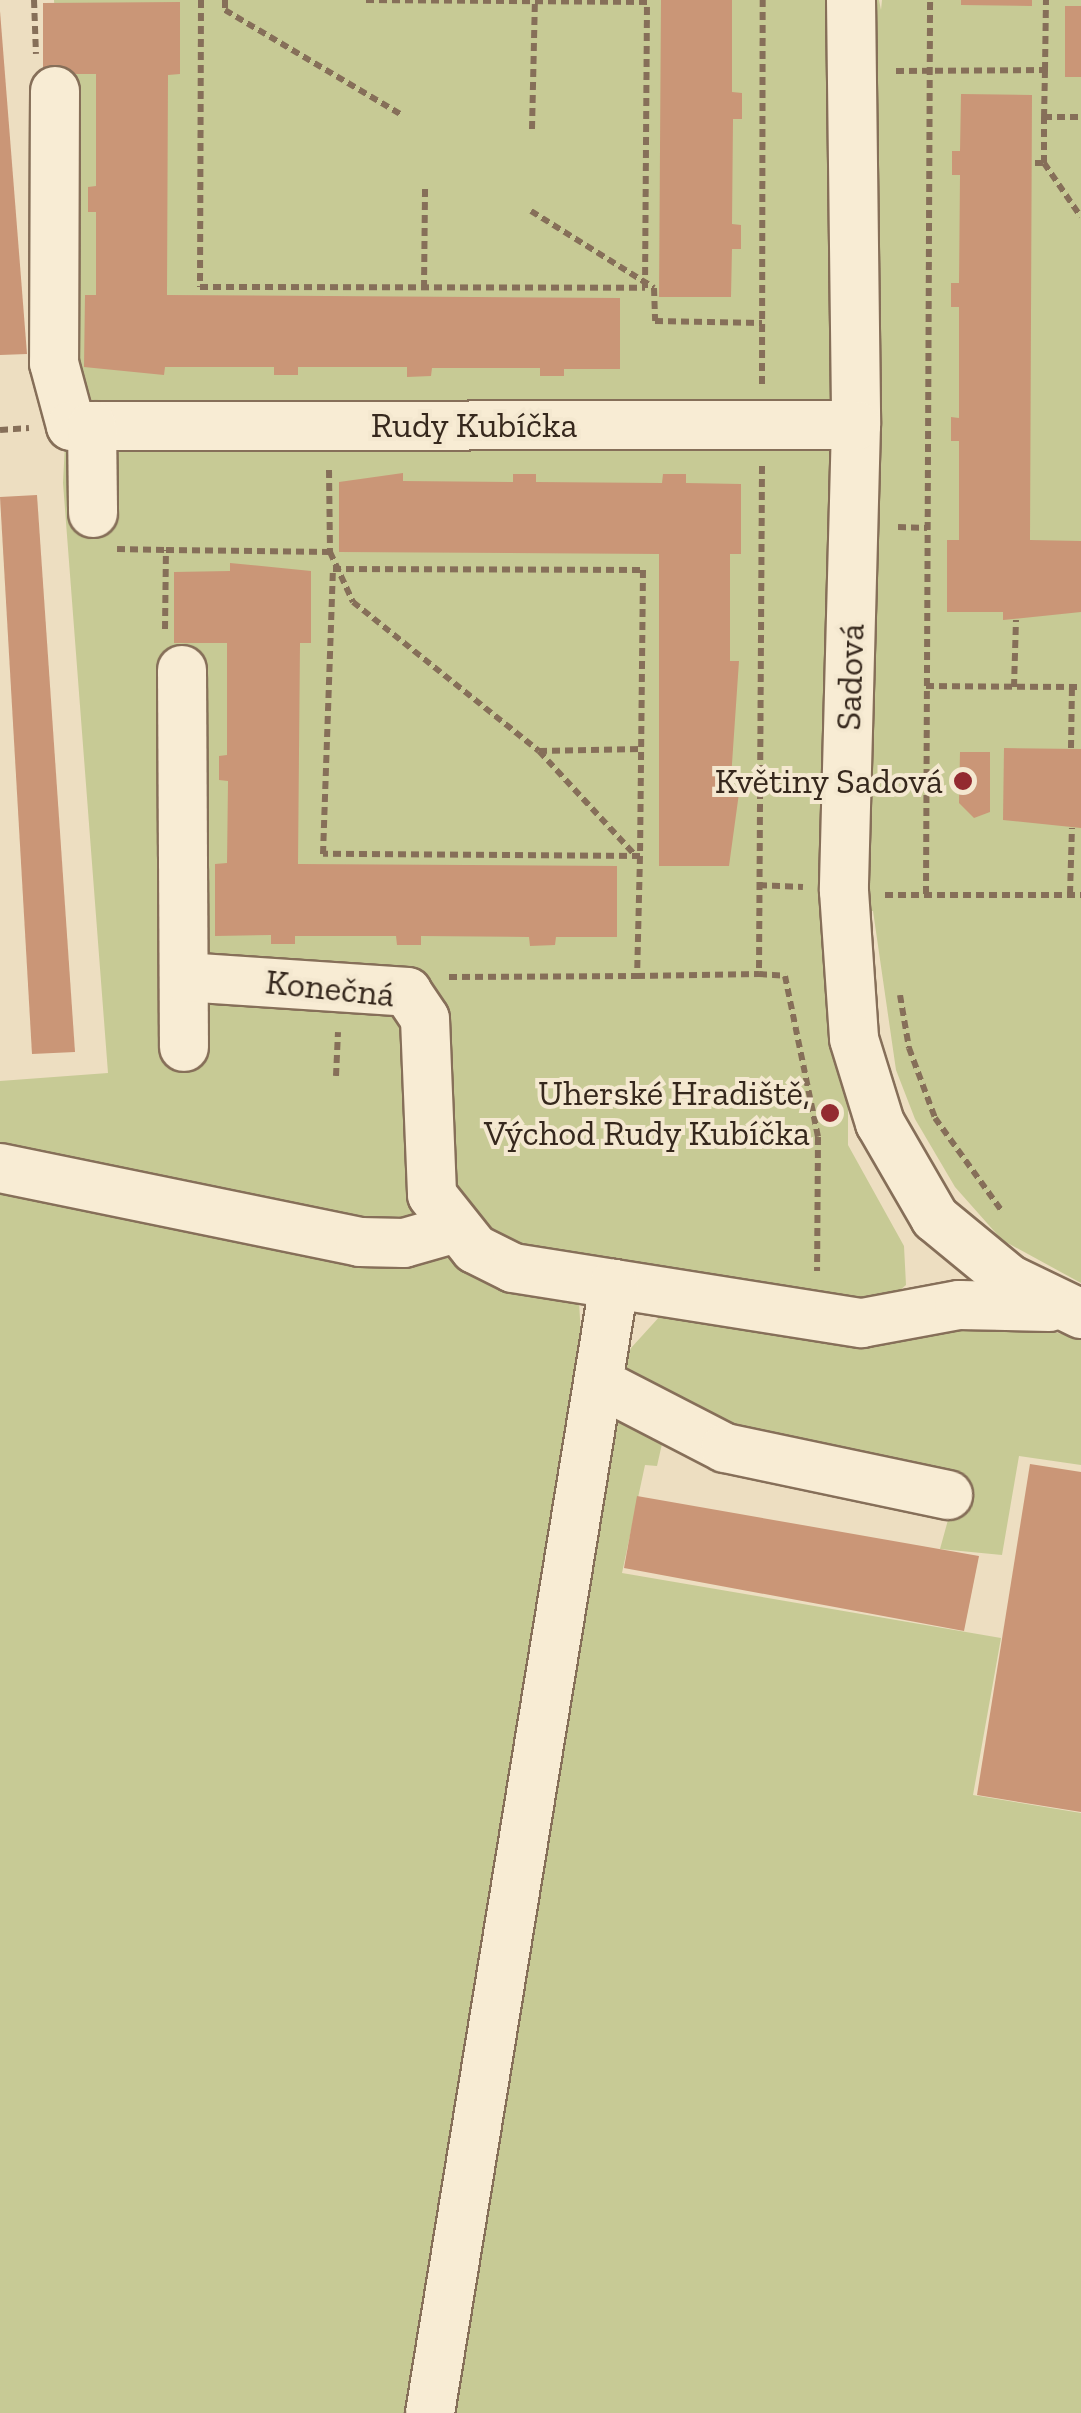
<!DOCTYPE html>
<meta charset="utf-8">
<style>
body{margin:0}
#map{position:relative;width:1081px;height:2413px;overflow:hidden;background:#eddec1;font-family:"Zilla Slab",serif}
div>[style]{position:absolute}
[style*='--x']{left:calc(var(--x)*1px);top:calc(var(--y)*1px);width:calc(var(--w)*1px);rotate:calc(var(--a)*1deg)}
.green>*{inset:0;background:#c7ca95}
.building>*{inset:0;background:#ca9677}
.path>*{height:6px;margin-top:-3px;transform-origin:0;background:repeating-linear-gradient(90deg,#866f59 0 8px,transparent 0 13px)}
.roads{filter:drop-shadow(2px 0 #866f59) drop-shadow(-2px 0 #866f59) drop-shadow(0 2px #866f59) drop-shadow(0 -2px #866f59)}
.minor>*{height:48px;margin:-24px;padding:0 24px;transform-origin:24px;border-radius:24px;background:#f8ecd4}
.dots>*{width:28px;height:28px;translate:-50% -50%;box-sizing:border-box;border:5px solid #f4e8d0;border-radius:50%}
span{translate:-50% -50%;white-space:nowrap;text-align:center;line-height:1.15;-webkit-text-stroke:8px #f4e8d0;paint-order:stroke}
.street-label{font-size:35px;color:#36281d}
.poi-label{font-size:35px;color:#36281d}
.right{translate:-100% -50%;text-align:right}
</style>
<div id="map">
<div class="green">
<div style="clip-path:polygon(54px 0,879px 0,881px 10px,882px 0,1081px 0,1081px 1283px,1002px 1240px,955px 1187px,915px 1119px,896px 1070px,873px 911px,866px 911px,848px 1001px,848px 1145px,904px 1246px,906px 1285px,877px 1310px,506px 1290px,579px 1301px,592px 1532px,617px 1416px,664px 1435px,657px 1466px,645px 1465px,622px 1573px,1001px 1638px,973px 1795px,1081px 1813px,1081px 2413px,0 2413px,0 1081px,108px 1073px,63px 483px,69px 364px)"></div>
<div style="clip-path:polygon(661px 1315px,846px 1343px,980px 1324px,1023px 1324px,1081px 1339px,1081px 1465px,1019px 1456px,1002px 1555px,940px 1549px,959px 1480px,755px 1439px,631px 1382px,625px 1363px,631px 1348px)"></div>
</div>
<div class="building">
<div style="clip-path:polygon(661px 0,732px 0,732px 92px,742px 93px,742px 119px,733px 119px,732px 224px,741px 225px,741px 249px,732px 249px,731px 297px,659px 297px)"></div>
<div style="clip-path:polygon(961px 0,1032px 0,1032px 6px,961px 5px)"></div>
<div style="clip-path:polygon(180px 2px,180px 74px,168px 75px,167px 295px,620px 298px,620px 369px,564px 369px,564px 376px,540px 376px,540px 368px,432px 368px,431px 376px,407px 377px,407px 367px,298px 367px,298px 375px,274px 375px,274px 367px,165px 367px,164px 375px,84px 367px,85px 295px,96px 295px,96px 212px,88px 212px,88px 187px,96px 186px,96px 74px,43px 74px,43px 3px)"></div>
<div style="clip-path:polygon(1065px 6px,1081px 6px,1081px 77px,1065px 77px)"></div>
<div style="clip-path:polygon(0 11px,27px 354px,0 355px)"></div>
<div style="clip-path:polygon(961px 94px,1032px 95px,1030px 540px,1081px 541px,1081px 612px,1003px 620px,1003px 612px,947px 612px,947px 540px,959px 540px,959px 441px,951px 441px,951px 417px,959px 418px,959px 307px,951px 307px,951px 283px,959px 283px,960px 175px,952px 175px,952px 151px,960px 151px)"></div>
<div style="clip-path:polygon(403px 473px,403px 481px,513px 482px,513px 474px,536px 474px,536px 482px,662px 483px,663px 474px,686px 474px,686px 483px,741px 484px,741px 554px,730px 554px,730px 661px,739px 661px,730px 793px,739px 793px,729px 866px,659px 866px,659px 554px,339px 552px,339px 482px)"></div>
<div style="clip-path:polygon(37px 495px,75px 1052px,32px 1054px,0 497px)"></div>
<div style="clip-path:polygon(230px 563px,311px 571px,311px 643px,300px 643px,298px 864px,617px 866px,617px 937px,556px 937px,555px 945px,530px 946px,529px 937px,421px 936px,421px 945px,397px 945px,396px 936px,295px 936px,295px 944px,271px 944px,271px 935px,215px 936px,215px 864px,227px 863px,228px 781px,219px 780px,219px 756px,227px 755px,227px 643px,174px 643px,174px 572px,230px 571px)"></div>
<div style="clip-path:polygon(1004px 748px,1081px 749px,1081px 828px,1003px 820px)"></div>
<div style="clip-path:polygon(960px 752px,990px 752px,990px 812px,974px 818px,959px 803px)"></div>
<div style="clip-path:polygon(1030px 1464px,1081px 1472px,1081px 1812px,977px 1795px)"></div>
<div style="clip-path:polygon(637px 1496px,979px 1556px,964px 1631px,624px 1568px)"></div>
</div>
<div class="path">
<div style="--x:34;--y:0;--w:54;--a:87.9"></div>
<div style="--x:201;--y:0;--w:287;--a:90.2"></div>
<div style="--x:200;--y:287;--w:445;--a:0.1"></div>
<div style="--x:645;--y:288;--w:286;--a:-89.6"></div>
<div style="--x:647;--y:2;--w:285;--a:-179.6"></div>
<div style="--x:225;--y:0;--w:10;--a:90"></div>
<div style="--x:225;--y:10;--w:206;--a:30.7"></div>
<div style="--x:1045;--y:70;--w:47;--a:91.2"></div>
<div style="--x:1044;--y:117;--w:37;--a:0"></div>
<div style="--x:896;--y:71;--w:149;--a:-0.4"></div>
<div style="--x:1045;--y:70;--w:70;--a:-89.2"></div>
<div style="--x:532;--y:129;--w:128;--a:-88.7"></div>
<div style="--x:1035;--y:163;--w:9;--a:0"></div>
<div style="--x:1044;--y:163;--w:46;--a:-90"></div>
<div style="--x:1044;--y:163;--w:65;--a:55.6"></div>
<div style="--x:531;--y:211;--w:145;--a:32"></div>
<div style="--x:654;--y:288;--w:33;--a:88"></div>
<div style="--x:655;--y:321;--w:107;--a:1.1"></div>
<div style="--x:424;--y:288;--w:100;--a:-89.4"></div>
<div style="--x:762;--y:384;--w:384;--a:-89.9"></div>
<div style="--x:0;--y:430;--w:29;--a:-4"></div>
<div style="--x:762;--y:466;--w:508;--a:90.34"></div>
<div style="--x:759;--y:974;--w:26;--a:4"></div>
<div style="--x:785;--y:976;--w:164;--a:78.4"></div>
<div style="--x:818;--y:1137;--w:134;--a:90.4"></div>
<div style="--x:329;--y:470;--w:82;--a:89.3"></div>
<div style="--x:330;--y:552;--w:55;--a:65.3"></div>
<div style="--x:353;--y:602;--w:238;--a:38.7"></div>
<div style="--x:539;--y:751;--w:140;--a:47.3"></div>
<div style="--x:898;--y:527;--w:29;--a:2"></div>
<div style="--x:117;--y:549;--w:49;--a:1.2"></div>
<div style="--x:165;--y:629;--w:79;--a:-89.3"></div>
<div style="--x:166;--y:550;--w:164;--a:0.7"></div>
<div style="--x:926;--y:686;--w:155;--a:0.4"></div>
<div style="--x:1014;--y:687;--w:67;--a:-88.3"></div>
<div style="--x:1071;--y:748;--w:61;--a:-89.1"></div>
<div style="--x:539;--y:751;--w:102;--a:-1.1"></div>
<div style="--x:640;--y:856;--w:317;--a:-179.6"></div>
<div style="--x:323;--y:854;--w:285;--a:-88"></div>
<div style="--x:333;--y:569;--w:310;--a:0.2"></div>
<div style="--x:643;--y:570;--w:286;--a:90.6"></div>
<div style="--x:640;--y:856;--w:120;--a:91.4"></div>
<div style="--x:637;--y:976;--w:122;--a:-0.9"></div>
<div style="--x:759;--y:885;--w:44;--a:2.6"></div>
<div style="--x:926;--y:894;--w:894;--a:-89.74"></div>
<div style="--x:1070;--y:894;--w:66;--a:-88.3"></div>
<div style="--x:885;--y:895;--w:196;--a:0"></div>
<div style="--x:449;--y:977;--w:188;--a:-0.3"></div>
<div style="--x:900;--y:995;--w:54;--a:80.4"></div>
<div style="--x:909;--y:1048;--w:75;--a:69.6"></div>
<div style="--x:935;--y:1118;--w:113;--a:54.3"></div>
<div style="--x:336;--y:1076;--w:44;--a:-87.4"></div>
</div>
<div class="roads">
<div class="minor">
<div style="--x:851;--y:0;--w:425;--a:89.3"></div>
<div style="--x:856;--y:425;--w:466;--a:91.5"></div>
<div style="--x:844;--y:891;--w:148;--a:86.1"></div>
<div style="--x:854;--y:1039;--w:88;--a:72.8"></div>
<div style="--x:880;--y:1123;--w:110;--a:59.9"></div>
<div style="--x:935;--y:1218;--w:96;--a:39.5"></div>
<div style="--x:1009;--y:1279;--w:80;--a:25.9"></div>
<div style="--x:55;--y:91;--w:272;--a:90.2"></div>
<div style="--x:54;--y:363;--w:65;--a:74.9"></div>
<div style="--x:71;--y:426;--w:785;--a:-0.07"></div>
<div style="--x:92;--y:426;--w:87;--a:89.3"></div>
<div style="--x:182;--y:670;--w:377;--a:89.7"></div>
<div style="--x:184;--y:977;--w:224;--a:3.8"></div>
<div style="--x:407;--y:992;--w:32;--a:56"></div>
<div style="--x:425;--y:1019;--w:176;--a:87.7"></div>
<div style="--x:432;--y:1195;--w:69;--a:51.5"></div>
<div style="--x:475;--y:1249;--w:42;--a:26.6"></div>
<div style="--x:513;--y:1268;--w:353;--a:9"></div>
<div style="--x:862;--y:1323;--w:99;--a:-10.5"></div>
<div style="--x:959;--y:1305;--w:90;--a:1.3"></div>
<div style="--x:0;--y:1168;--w:368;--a:11.6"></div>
<div style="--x:360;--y:1242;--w:44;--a:1.3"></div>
<div style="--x:404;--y:1243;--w:51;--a:-15.9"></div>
<div style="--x:603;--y:1385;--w:137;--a:27.3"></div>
<div style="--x:725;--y:1448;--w:228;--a:11.9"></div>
<div style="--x:430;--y:2413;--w:1144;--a:-80.74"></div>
</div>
</div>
<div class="dots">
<div style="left:963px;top:781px;background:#932a30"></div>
<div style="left:830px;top:1113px;background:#932a30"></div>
</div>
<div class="street-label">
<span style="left:474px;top:425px">Rudy Kubíčka</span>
<span style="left:850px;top:677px;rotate:-88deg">Sadová</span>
<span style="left:330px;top:988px;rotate:6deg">Konečná</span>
</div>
<div class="poi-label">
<span class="right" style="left:943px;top:781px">Květiny Sadová</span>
<span class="right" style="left:810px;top:1113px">Uherské Hradiště,<br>Východ Rudy Kubíčka</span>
</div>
</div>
